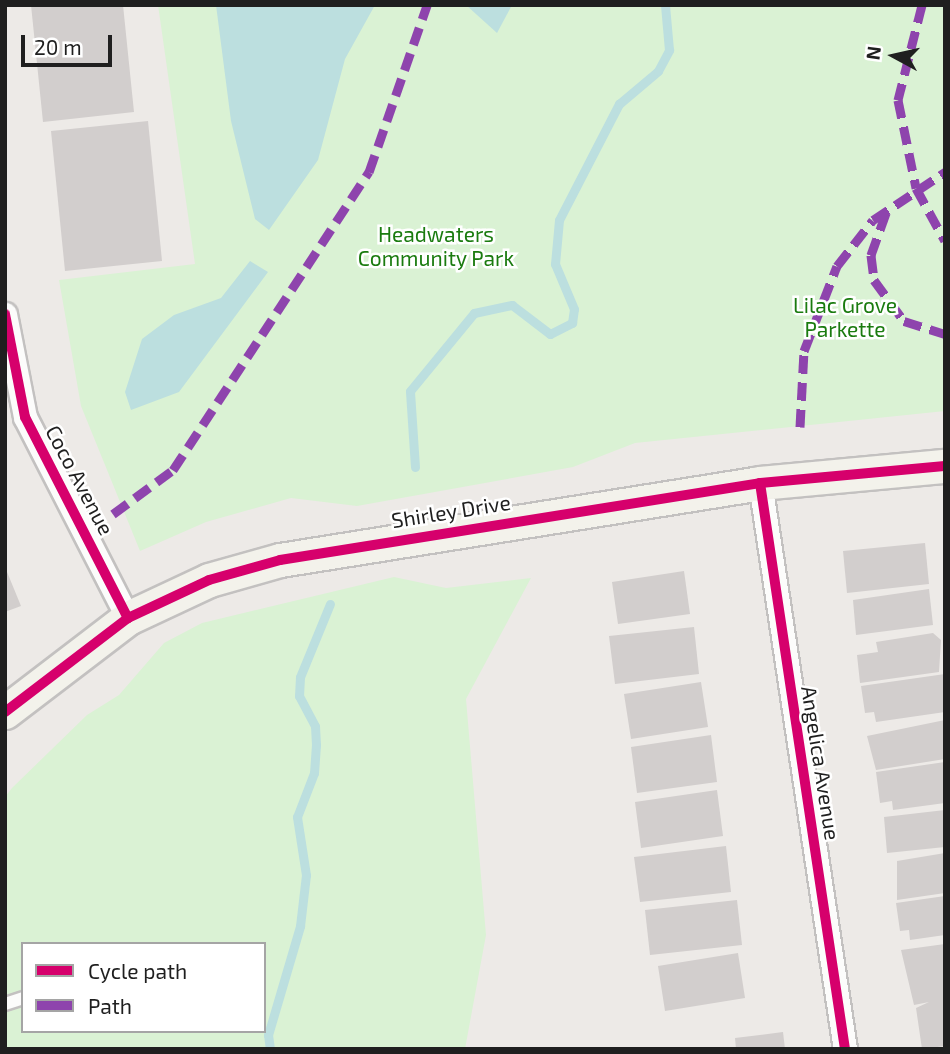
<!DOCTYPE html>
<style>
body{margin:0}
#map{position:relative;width:950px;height:1054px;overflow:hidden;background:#edeae7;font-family:"Exo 2",sans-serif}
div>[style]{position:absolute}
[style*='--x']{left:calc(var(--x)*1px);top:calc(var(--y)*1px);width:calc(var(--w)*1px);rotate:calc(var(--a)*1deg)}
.park>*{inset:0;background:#daf2d4}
.water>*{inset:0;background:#bcdfdf}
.stream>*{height:9px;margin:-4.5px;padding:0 4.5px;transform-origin:4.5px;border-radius:4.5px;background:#bcdfdf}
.building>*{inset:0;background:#d2cecd}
.roads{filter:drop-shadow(2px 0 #c3c1c0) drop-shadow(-2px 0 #c3c1c0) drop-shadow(0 2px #c3c1c0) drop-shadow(0 -2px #c3c1c0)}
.lane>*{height:12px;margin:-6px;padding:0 6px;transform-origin:6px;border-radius:6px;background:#fcfcfb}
.street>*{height:23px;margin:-11.5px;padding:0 11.5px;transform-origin:11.5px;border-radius:11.5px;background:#fcfcfb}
.secondary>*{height:33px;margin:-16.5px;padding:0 16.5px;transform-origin:16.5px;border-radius:16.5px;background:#f3f2eb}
.quiet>*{height:9px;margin-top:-4.5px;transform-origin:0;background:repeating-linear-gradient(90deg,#8e44ad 0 18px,transparent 0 27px)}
.cycleway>*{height:10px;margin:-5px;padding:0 5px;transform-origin:5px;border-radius:5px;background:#d6006c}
span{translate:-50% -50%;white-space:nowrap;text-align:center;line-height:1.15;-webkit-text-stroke:5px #fff;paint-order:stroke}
.park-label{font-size:21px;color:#1a7b0f}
.street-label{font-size:21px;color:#1f1f1f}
.frame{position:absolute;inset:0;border:7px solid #1f1f1f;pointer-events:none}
.legend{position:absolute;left:21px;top:942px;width:245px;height:91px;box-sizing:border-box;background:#fff;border:2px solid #a5a5a5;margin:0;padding:9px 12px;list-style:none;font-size:21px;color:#1f1f1f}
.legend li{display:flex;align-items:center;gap:14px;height:35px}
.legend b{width:35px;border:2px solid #a5a5a5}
.north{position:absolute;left:859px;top:21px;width:70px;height:70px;-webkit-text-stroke:5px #fff;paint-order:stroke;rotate:278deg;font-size:19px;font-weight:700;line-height:28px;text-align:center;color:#1f1f1f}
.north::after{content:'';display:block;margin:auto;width:24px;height:32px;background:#1f1f1f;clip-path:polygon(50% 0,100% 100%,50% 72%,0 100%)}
.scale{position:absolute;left:21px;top:35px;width:91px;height:32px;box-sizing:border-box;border:4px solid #1f1f1f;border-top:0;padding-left:9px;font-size:21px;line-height:24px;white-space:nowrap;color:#1f1f1f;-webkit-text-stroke:5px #fff;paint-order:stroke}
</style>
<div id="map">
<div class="park">
<div style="clip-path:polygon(158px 5px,945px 5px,945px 411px,635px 443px,573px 467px,357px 506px,291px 498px,206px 522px,140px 551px,81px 406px,59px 280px,195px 264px)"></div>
<div style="clip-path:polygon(evenodd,394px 577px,446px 588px,531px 578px,466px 699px,486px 935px,465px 1049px,5px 1049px,5px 797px,12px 788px,87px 715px,119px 695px,164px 643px,202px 623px,394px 577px,23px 944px,264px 944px,264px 1031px,23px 1031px,23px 944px)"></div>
</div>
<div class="water">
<div style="clip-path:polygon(216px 5px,375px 5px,345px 59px,318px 160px,269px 230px,255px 219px,231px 121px)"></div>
<div style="clip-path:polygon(466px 5px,512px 5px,497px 33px)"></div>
<div style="clip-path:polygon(250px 261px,268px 272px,179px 392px,131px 410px,125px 392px,142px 339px,174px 315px,221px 298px)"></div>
</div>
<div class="stream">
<div style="--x:415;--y:467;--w:76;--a:-93.8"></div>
<div style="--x:410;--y:391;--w:101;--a:-50.6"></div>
<div style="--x:474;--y:313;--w:39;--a:-12"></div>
<div style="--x:512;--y:305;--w:48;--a:37.3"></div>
<div style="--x:550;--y:334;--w:25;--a:-27"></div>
<div style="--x:572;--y:323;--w:14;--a:-82"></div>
<div style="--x:574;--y:309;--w:49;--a:-112.9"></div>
<div style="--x:555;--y:264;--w:44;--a:-84.8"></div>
<div style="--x:559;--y:220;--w:131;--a:-62.7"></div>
<div style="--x:619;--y:104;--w:51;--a:-40.2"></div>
<div style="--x:658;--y:71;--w:24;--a:-62"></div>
<div style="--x:669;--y:50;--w:45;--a:-95.1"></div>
<div style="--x:270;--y:1049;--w:14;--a:-98"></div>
<div style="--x:268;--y:1035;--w:114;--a:-73.6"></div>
<div style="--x:300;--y:926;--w:51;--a:-83.3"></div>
<div style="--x:306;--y:875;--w:59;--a:-98.8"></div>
<div style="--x:297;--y:817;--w:47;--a:-68.9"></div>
<div style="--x:314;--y:773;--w:28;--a:-86"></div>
<div style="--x:316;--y:745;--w:19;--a:-93"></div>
<div style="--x:315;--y:726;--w:34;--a:-118"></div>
<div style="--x:299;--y:696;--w:19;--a:-87"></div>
<div style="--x:300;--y:677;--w:79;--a:-67.7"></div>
</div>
<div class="building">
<div style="clip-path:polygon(31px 5px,123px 5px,134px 112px,43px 122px)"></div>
<div style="clip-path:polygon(148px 121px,162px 261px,65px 271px,51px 131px)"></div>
<div style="clip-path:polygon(925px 543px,929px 584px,847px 593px,843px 551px)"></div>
<div style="clip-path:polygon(5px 567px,21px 606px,5px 612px)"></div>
<div style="clip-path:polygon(684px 571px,690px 614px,618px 624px,612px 582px)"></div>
<div style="clip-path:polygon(929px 589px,933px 625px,856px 635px,853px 600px)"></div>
<div style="clip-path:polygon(694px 627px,699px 674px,615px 684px,609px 636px)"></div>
<div style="clip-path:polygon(933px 633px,941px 640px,939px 672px,860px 683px,857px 655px,878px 652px,876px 642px)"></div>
<div style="clip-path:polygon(945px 674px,945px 712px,876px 722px,874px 712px,865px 713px,861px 686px)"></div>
<div style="clip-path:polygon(701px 682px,708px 727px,631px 739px,624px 694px)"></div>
<div style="clip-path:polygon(945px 720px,945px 759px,876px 770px,867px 736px)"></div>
<div style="clip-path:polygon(711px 735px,717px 782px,637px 793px,631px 747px)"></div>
<div style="clip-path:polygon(945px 762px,945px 803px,893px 810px,892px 801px,880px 803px,876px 772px)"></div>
<div style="clip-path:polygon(717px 790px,723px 836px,641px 848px,635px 802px)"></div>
<div style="clip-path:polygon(945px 810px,945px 847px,887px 853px,884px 817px)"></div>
<div style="clip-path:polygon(726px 846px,731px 892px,640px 902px,634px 857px)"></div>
<div style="clip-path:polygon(945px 853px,945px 893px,897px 900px,897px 861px)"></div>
<div style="clip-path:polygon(945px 896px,945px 935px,910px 940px,909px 930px,900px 931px,896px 903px)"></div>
<div style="clip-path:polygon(737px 900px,742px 945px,650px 955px,645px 910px)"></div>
<div style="clip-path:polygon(945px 944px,945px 1046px,922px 1049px,916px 1008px,929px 1002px,914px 1005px,901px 950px)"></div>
<div style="clip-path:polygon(738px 953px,745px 998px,665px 1011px,658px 966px)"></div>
<div style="clip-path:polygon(783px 1032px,785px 1049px,736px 1049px,735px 1038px)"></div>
</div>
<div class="roads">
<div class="lane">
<div style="--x:5;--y:1004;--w:19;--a:-18"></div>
</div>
<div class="street">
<div style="--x:5;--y:314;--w:105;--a:79"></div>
<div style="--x:25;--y:417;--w:226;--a:62.9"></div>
<div style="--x:760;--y:483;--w:572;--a:81.46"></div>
</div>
<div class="secondary">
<div style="--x:5;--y:712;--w:155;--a:-37.4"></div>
<div style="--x:128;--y:618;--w:89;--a:-25.1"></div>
<div style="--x:209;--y:580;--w:74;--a:-15.7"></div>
<div style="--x:280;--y:560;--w:486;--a:-9.1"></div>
<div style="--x:760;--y:483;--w:186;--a:-5.3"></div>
</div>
</div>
<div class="quiet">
<div style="--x:922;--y:5;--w:98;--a:104.2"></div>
<div style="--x:898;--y:100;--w:90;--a:78.4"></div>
<div style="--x:916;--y:188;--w:60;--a:61.3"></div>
<div style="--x:886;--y:213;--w:45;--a:109.7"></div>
<div style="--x:871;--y:255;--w:25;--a:83"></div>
<div style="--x:874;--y:280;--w:51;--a:53.8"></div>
<div style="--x:904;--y:321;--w:43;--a:17.6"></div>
<div style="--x:800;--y:427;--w:76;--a:-87"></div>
<div style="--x:804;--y:351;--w:91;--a:-68.8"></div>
<div style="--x:837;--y:266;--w:58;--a:-52"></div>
<div style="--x:873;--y:220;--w:87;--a:-33.7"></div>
<div style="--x:113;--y:514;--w:74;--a:-36.3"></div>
<div style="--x:173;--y:470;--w:357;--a:-56.7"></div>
<div style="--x:369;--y:172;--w:177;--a:-70.8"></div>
</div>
<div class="cycleway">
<div style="--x:5;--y:314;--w:105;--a:79"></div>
<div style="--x:25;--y:417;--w:226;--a:62.9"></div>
<div style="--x:760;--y:483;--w:572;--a:81.46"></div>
<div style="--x:5;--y:712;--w:155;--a:-37.4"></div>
<div style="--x:128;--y:618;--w:89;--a:-25.1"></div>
<div style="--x:209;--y:580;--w:74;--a:-15.7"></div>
<div style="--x:280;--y:560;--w:486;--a:-9.1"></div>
<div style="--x:760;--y:483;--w:186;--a:-5.3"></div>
</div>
<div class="park-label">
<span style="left:436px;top:246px">Headwaters<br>Community Park</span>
<span style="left:845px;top:317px">Lilac Grove<br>Parkette</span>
</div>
<div class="street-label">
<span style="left:80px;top:480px;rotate:62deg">Coco Avenue</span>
<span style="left:451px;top:511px;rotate:-9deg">Shirley Drive</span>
<span style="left:821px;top:763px;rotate:81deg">Angelica Avenue</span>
</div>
<div class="frame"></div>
<ul class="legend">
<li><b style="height:9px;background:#d6006c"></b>Cycle path</li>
<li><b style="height:9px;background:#8e44ad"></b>Path</li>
</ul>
<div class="north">N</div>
<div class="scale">20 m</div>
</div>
